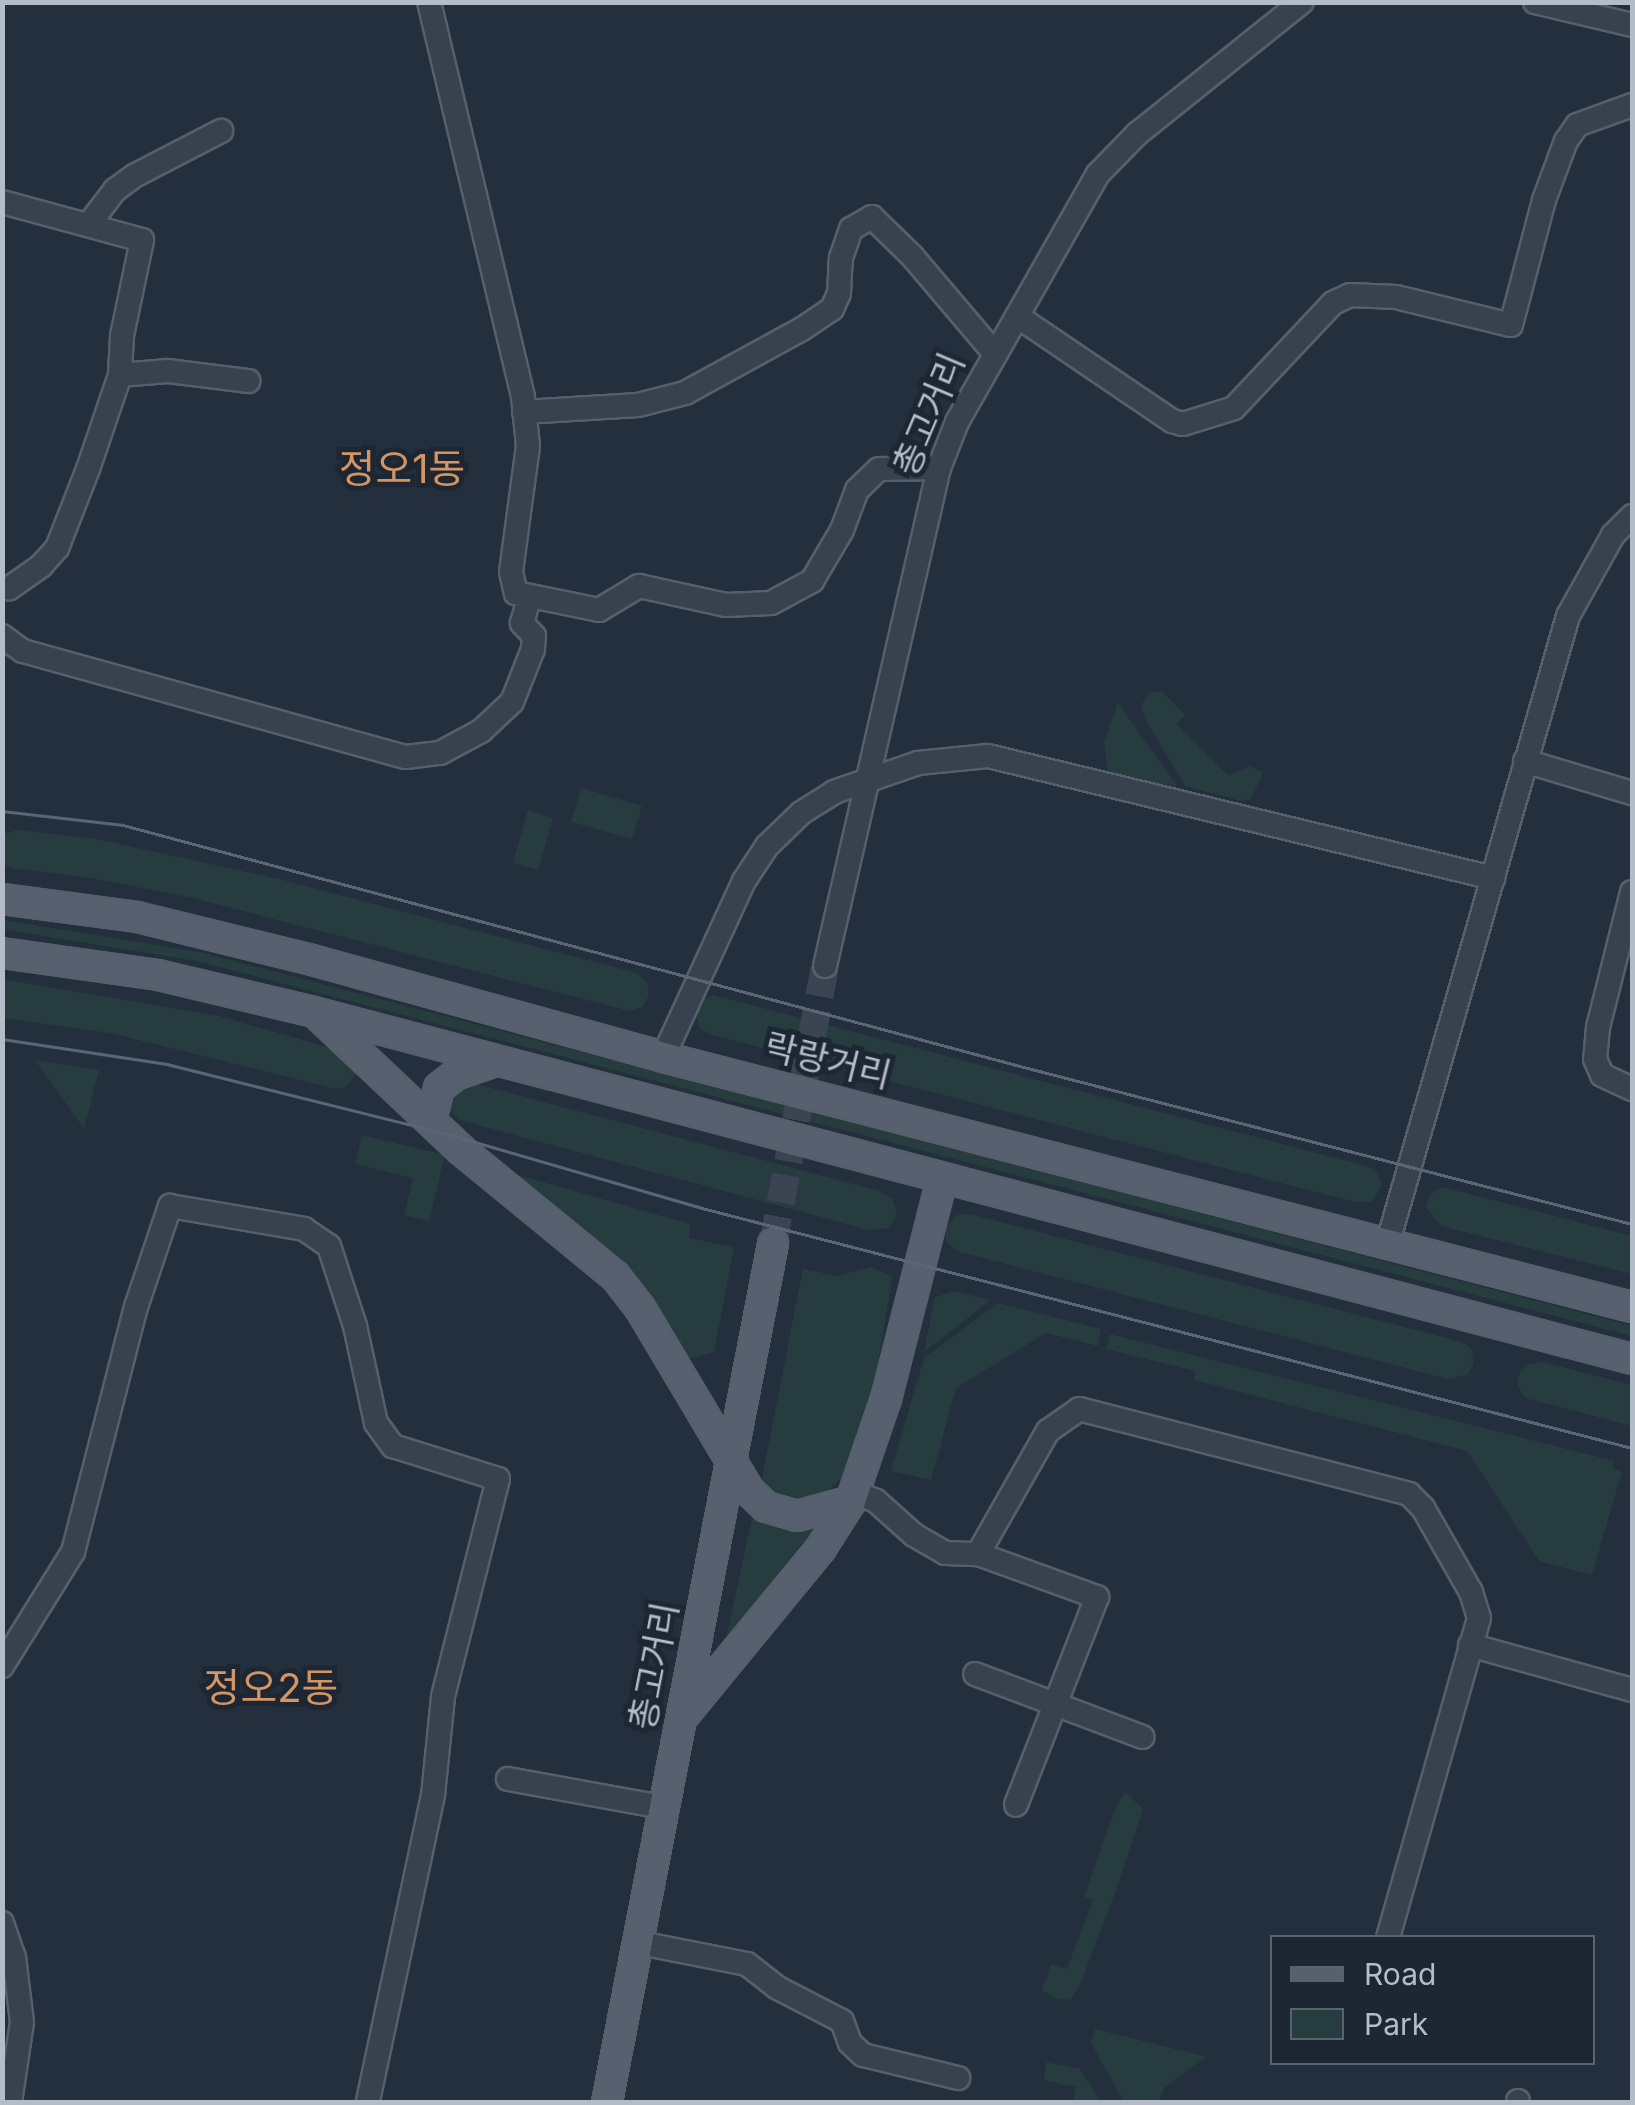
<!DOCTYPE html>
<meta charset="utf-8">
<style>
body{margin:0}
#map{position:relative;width:1635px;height:2105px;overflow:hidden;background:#242f3e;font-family:Inter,"Noto Sans KR",sans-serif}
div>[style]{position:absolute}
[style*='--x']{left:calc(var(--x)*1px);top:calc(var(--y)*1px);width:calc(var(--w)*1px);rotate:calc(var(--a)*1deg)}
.green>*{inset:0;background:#263c3f}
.major-tunnel>*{height:28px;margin-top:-14px;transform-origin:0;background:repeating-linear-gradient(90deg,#3a4453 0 28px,transparent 0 42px)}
.roads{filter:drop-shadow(2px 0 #565f6c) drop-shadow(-2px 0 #565f6c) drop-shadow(0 2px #565f6c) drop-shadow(0 -2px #565f6c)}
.minor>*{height:22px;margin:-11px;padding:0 11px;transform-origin:11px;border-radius:11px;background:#38414e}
.major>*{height:28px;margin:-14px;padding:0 14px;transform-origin:14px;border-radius:14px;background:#56606e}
.tram>*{height:2.5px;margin:-1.25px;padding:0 1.25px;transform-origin:1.25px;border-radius:1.25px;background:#5a6575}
span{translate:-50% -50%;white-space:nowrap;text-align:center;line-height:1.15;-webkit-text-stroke:10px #1d2633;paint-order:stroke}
.street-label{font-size:35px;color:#b4bcc9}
.quarter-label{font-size:40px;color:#d59563}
.frame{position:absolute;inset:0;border:5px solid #b4bcc9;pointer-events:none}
.legend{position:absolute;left:1270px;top:1935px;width:325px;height:130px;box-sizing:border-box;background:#1d2633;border:2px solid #59626f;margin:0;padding:12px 18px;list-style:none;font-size:30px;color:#b4bcc9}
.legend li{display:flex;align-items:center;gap:20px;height:50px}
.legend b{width:50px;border:2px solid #59626f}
</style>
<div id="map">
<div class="green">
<div style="clip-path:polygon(1162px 691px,1185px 715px,1177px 724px,1229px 776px,1250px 766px,1263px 773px,1251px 799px,1241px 801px,1185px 786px,1145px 719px,1141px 705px,1149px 693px)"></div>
<div style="clip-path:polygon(1118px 703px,1176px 784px,1174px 791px,1108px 773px,1104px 743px)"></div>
<div style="clip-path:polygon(581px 788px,642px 806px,632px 839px,571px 822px)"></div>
<div style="clip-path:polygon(528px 810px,553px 818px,538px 870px,513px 863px)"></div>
<div style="clip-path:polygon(18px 830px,97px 839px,279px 879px,637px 973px,647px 982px,649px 995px,642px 1007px,629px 1011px,193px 898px,91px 878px,13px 868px,3px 864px,3px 834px)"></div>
<div style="clip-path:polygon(3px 920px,199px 952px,1632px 1326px,1632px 1336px,197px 961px,3px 929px)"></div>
<div style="clip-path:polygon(2px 979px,219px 1016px,344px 1052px,356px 1067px,356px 1074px,346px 1087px,335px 1089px,110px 1033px,3px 1018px)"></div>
<div style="clip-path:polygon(713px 995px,1370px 1167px,1377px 1172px,1382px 1186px,1372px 1202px,1355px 1202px,712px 1035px,700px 1029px,695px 1013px,700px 1001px)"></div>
<div style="clip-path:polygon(35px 1060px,99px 1070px,84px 1129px)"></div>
<div style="clip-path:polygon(468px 1082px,880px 1191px,893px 1199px,897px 1214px,889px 1228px,869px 1230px,459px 1120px,444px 1105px,446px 1091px)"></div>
<div style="clip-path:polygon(362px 1135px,445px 1155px,429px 1221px,404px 1215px,413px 1178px,355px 1164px)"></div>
<div style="clip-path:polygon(515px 1174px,690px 1224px,689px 1238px,734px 1247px,714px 1352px,683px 1360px,637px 1284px,603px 1247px)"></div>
<div style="clip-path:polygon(1443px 1187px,1632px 1236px,1632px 1274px,1441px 1226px,1426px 1208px,1430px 1194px)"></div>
<div style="clip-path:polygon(970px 1214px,1462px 1342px,1471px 1348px,1474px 1364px,1467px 1375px,1448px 1379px,960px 1252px,947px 1243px,945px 1229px,957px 1215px)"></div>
<div style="clip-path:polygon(872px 1267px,892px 1277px,876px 1378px,856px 1449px,843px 1477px,820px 1498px,806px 1503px,772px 1495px,762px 1483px,763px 1473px,803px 1269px,837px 1276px)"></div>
<div style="clip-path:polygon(954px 1291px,991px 1300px,924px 1352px,935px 1297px)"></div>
<div style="clip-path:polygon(998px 1303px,1101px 1329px,1098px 1346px,1046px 1333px,956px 1388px,931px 1480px,891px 1471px,924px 1358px)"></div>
<div style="clip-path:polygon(1110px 1334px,1614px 1461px,1612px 1468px,1622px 1472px,1592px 1575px,1539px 1561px,1467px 1451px,1194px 1380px,1195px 1371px,1106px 1349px)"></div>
<div style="clip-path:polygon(1543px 1362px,1632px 1385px,1632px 1426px,1525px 1398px,1517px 1384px,1520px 1372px,1529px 1364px)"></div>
<div style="clip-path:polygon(755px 1504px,816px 1526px,728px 1637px,727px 1634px)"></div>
<div style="clip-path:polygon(1125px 1792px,1143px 1809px,1116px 1890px,1080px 1985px,1070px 2000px,1054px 1998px,1042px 1990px,1051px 1964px,1067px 1969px,1093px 1900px,1084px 1897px,1116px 1806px)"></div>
<div style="clip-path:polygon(1095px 2029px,1206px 2057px,1165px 2087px,1158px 2102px,1124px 2102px,1091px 2043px)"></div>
<div style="clip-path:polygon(1046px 2062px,1080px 2069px,1101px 2102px,1073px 2102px,1076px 2087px,1044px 2080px)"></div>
</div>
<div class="major-tunnel">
<div style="--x:773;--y:1244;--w:283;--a:-79.4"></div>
</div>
<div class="roads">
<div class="minor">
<div style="--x:429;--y:2;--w:406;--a:76.6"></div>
<div style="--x:523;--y:397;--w:49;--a:84.2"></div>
<div style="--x:528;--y:446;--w:127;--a:97.7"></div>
<div style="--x:511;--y:572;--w:22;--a:77"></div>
<div style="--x:516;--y:593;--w:85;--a:11.6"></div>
<div style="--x:599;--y:610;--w:47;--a:-31"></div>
<div style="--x:639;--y:586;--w:89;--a:12.3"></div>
<div style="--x:726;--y:605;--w:45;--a:-2.5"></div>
<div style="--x:771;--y:603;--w:47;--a:-28.2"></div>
<div style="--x:812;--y:581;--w:59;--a:-59.5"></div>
<div style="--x:842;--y:530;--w:43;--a:-69.4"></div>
<div style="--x:857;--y:490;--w:30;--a:-44"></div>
<div style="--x:879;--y:469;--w:60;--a:-1"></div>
<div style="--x:1535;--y:2;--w:100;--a:13.3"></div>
<div style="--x:2;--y:202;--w:145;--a:15.2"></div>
<div style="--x:142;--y:240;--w:98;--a:101.8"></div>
<div style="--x:122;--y:336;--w:39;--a:93"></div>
<div style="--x:120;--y:375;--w:99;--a:108.8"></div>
<div style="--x:88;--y:469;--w:85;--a:111.4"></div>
<div style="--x:57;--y:548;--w:24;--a:132"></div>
<div style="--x:41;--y:566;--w:39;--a:145"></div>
<div style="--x:89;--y:224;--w:43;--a:-52.6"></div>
<div style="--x:115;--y:190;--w:26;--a:-36"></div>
<div style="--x:136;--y:175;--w:96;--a:-27.4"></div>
<div style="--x:1017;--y:316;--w:187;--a:34.1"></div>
<div style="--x:1172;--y:421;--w:11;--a:15"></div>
<div style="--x:1183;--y:424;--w:53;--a:-17.4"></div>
<div style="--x:1234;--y:408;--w:144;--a:-46.7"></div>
<div style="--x:1333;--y:303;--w:19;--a:-25"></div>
<div style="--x:1350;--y:295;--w:46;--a:2.5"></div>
<div style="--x:1396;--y:297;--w:118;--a:13.7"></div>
<div style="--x:1511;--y:325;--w:129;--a:-75.2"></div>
<div style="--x:1544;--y:200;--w:63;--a:-69.6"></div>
<div style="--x:1566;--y:141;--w:19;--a:-55"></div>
<div style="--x:1577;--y:125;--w:59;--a:-20"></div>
<div style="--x:120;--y:375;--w:48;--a:-4.8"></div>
<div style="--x:168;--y:371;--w:81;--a:7.1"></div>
<div style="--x:524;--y:412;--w:114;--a:-3.5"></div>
<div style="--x:638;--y:405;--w:49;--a:-14.3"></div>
<div style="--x:685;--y:393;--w:133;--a:-28.7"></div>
<div style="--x:802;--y:329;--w:36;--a:-34"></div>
<div style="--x:832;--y:309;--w:17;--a:-66"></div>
<div style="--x:839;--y:293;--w:35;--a:-87"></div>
<div style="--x:841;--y:258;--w:31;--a:-71"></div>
<div style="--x:851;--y:229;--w:24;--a:-30"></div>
<div style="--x:872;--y:217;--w:56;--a:44.3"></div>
<div style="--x:912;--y:256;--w:128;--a:49.7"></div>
<div style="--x:2;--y:636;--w:26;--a:36"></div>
<div style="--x:23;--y:651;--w:397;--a:15.5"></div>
<div style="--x:406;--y:757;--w:34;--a:-7"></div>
<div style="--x:440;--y:753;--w:47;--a:-28.2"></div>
<div style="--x:481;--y:731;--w:42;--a:-43.1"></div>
<div style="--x:512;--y:702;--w:57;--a:-68.4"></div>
<div style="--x:533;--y:649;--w:13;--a:-86"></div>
<div style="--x:534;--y:636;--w:18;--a:-133"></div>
<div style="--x:522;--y:623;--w:26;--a:-74"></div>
<div style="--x:1525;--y:761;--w:112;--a:16.7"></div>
<div style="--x:1632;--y:892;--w:139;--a:104.1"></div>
<div style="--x:1598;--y:1027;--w:32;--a:95"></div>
<div style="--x:1595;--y:1059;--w:17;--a:66"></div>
<div style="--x:1602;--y:1075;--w:33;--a:25"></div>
<div style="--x:825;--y:966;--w:511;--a:-77.11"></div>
<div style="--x:939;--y:468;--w:49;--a:-68.6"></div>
<div style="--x:957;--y:422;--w:285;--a:-60.4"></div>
<div style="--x:1098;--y:174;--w:56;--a:-45.7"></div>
<div style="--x:1137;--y:134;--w:211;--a:-38.7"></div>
<div style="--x:663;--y:1057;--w:194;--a:-65.3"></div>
<div style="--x:744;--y:881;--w:42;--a:-56.7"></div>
<div style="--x:767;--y:846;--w:47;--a:-44.1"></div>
<div style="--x:801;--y:813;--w:39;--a:-32"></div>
<div style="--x:834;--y:792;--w:89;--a:-19"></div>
<div style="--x:918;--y:763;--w:70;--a:-5.7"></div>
<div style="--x:988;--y:756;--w:520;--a:13.58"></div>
<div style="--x:1388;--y:1242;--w:651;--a:-73.96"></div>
<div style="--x:1568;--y:616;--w:93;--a:-60.9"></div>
<div style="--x:1613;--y:535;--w:27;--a:-45"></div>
<div style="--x:854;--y:1492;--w:24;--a:22"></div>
<div style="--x:876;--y:1501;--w:51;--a:41.8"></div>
<div style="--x:914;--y:1535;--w:36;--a:30"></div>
<div style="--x:945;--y:1553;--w:33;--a:2"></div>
<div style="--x:978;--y:1554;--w:142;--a:-60.4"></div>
<div style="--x:1048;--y:1431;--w:38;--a:-35"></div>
<div style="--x:1079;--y:1409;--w:341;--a:14.4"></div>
<div style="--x:1409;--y:1494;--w:20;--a:45"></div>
<div style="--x:1423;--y:1508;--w:97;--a:60.3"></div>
<div style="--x:1471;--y:1592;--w:27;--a:73"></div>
<div style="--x:1479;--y:1618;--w:333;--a:105.9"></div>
<div style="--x:978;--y:1554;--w:127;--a:19.9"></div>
<div style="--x:1097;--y:1597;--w:223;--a:111.3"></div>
<div style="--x:1470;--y:1645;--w:168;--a:15.5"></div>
<div style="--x:2;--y:1666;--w:134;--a:-58.1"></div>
<div style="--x:73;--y:1552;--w:253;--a:-75.6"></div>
<div style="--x:136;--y:1307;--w:107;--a:-71.4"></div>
<div style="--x:170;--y:1206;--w:136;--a:9.7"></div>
<div style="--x:304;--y:1229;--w:30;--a:34"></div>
<div style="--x:329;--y:1246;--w:84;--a:72"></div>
<div style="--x:355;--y:1326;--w:99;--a:77.8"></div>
<div style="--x:376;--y:1423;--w:29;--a:54"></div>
<div style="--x:393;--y:1446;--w:110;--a:17.4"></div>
<div style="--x:498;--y:1479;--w:225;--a:104.2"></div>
<div style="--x:443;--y:1697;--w:99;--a:95.8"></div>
<div style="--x:433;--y:1795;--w:314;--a:102"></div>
<div style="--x:975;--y:1674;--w:179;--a:20.6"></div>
<div style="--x:508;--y:1779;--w:157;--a:10.3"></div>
<div style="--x:2;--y:1923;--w:36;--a:71"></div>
<div style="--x:14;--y:1957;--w:65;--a:83"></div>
<div style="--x:22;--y:2022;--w:81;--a:98.5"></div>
<div style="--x:635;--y:1942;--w:114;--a:11.1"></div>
<div style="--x:747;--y:1964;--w:37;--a:38"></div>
<div style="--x:776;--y:1987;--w:74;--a:27.3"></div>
<div style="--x:842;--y:2021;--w:23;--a:70"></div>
<div style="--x:850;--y:2043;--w:18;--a:43"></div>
<div style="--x:863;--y:2055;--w:98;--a:13.6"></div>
<div style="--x:1518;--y:2101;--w:1;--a:90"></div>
</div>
<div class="major">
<div style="--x:2;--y:899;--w:136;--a:7.6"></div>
<div style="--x:137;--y:917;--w:180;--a:13.8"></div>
<div style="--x:312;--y:960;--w:364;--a:15.4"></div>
<div style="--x:663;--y:1057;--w:1001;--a:14.47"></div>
<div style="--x:2;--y:953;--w:158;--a:8"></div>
<div style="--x:158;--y:975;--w:160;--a:13.3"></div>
<div style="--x:314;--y:1012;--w:1363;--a:14.75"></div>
<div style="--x:319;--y:1016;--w:195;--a:43.3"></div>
<div style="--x:461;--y:1150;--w:199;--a:39.3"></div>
<div style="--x:615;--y:1276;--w:41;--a:52"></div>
<div style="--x:640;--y:1308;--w:213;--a:59.2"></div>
<div style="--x:749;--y:1491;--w:23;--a:43"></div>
<div style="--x:766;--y:1507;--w:32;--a:16"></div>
<div style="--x:797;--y:1516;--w:56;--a:-15.5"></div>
<div style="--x:431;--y:1120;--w:33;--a:-76"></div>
<div style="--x:439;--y:1088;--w:21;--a:-39"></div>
<div style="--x:455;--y:1075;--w:40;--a:-18.9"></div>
<div style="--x:684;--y:1715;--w:216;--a:-50.6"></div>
<div style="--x:821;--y:1548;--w:56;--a:-57.4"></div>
<div style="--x:851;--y:1501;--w:108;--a:-71.1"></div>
<div style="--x:886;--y:1399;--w:227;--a:-75.7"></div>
<div style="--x:607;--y:2102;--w:874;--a:-79.05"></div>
</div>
</div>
<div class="tram">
<div style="--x:2;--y:811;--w:122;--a:6.6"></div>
<div style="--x:123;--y:825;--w:925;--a:15.04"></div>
<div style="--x:1016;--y:1065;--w:636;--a:14.47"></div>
<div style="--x:2;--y:1039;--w:167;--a:8.6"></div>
<div style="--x:167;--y:1064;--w:285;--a:14"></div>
<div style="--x:444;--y:1133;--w:269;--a:16.2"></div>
<div style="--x:702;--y:1208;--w:960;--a:14.47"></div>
</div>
<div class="street-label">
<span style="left:928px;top:414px;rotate:-67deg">총고거리</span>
<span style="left:828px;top:1060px;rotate:14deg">락랑거리</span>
<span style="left:653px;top:1666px;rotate:-79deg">총고거리</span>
</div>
<div class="quarter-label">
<span style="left:402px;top:469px">정오1동</span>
<span style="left:271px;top:1688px">정오2동</span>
</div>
<div class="frame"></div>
<ul class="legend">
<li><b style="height:12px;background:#56606e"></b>Road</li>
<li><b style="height:28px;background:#263c3f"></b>Park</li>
</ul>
</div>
